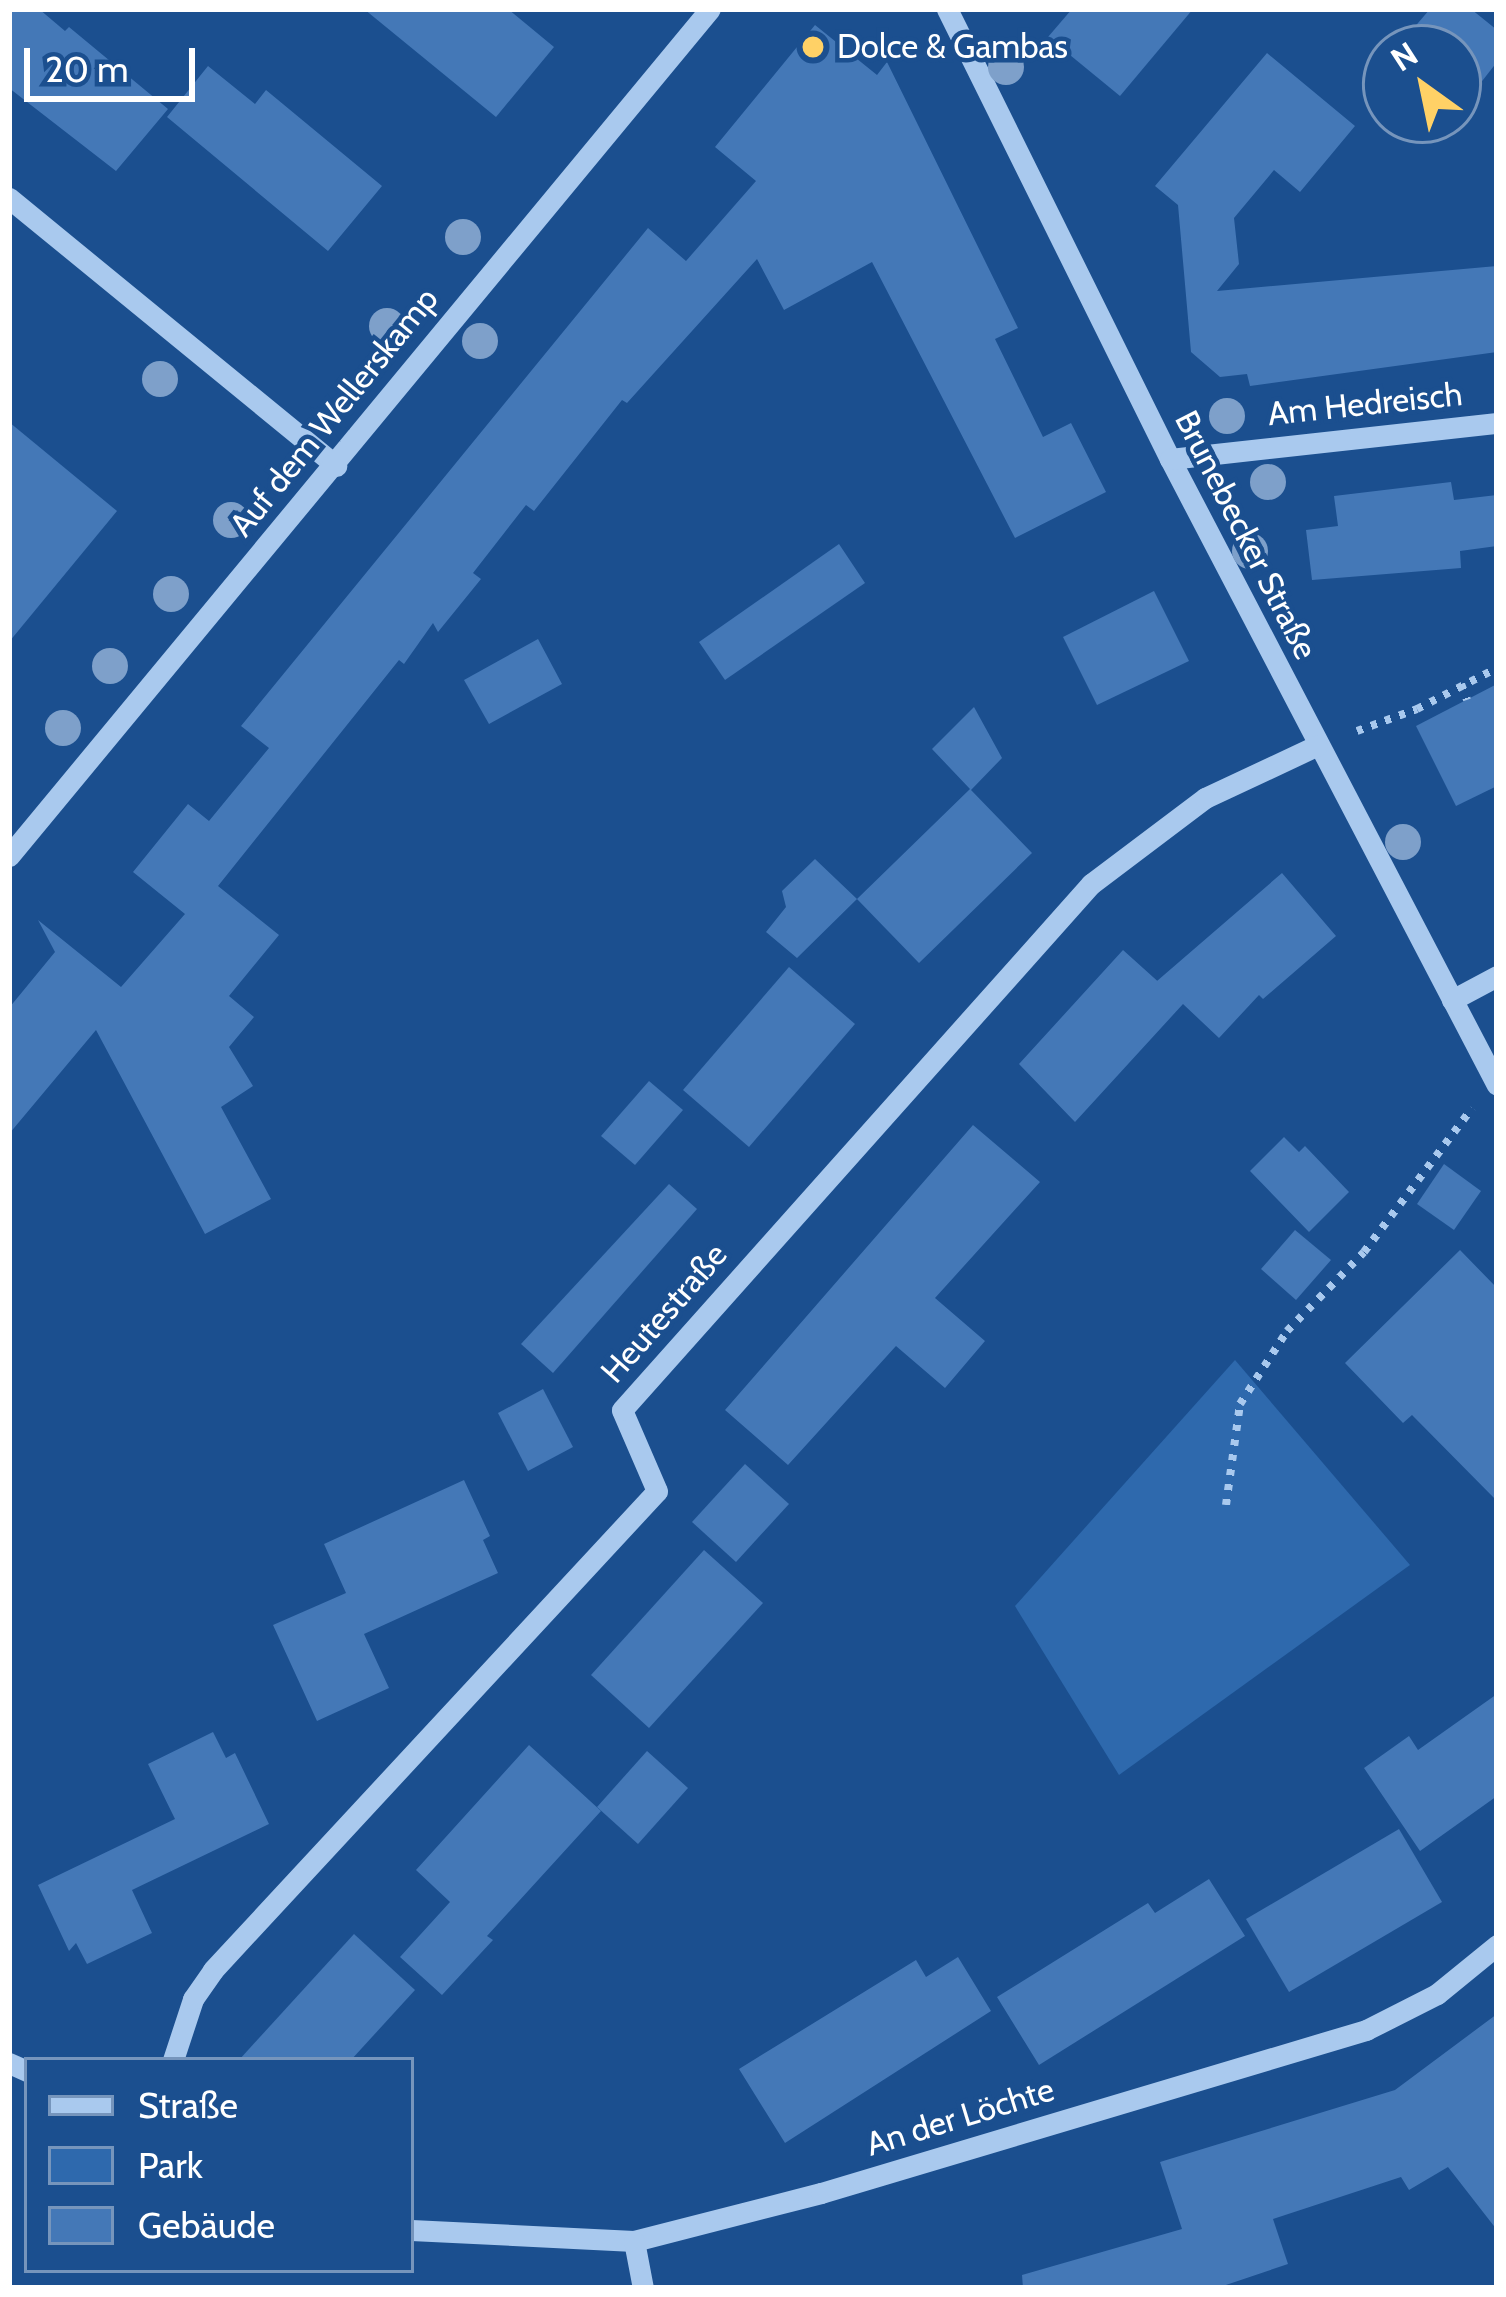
<!DOCTYPE html>
<meta charset="utf-8">
<style>
body{margin:0}
#map{position:relative;width:1506px;height:2297px;overflow:hidden;background:#1b4f8f;font-family:Cabin,sans-serif}
div>[style]{position:absolute}
[style*='--x']{left:calc(var(--x)*1px);top:calc(var(--y)*1px);width:calc(var(--w)*1px);rotate:calc(var(--a)*1deg)}
.green>*{inset:0;background:#2e69ad}
.building>*{inset:0;background:#4478b7}
.path>*{height:8px;margin-top:-4px;transform-origin:0;background:repeating-linear-gradient(90deg,#a9c9ee 0 6px,transparent 0 15px)}
.minor>*{height:21px;margin:-10.5px;padding:0 10.5px;transform-origin:10.5px;border-radius:10.5px;background:#a9c9ee}
.trees>*{width:36px;height:36px;margin:-18px;border-radius:50%;background:#7ea0ca}
.dots>*{width:33px;height:33px;translate:-50% -50%;box-sizing:border-box;border:6px solid #1b4f8f;border-radius:50%}
span{translate:-50% -50%;white-space:nowrap;text-align:center;line-height:1.15;-webkit-text-stroke:9px #1b4f8f;paint-order:stroke}
.poi-label{font-size:33px;color:#fff}
.left{translate:0 -50%;text-align:left}
.street-label{font-size:33px;color:#fff}
.frame{position:absolute;inset:0;border:12px solid #fff;pointer-events:none}
.legend{position:absolute;left:24px;top:2057px;width:390px;height:216px;box-sizing:border-box;background:#1b4f8f;border:3px solid #7695bc;margin:0;padding:15px 21px;list-style:none;font-size:36px;color:#fff}
.legend li{display:flex;align-items:center;gap:24px;height:60px}
.legend b{width:60px;border:3px solid #7695bc}
.north{position:absolute;left:1362px;top:24px;width:120px;height:120px;box-sizing:border-box;background:#1b4f8f;border:3px solid #7695bc;border-radius:50%;rotate:327deg;font-size:33px;font-weight:700;line-height:48px;text-align:center;color:#fff}
.north::after{content:'';display:block;margin:auto;width:42px;height:54px;background:#ffd166;clip-path:polygon(50% 0,100% 100%,50% 72%,0 100%)}
.scale{position:absolute;left:24px;top:48px;width:171px;height:54px;box-sizing:border-box;border:6px solid #fff;border-top:0;padding-left:15px;font-size:36px;line-height:42px;white-space:nowrap;color:#fff;-webkit-text-stroke:9px #1b4f8f;paint-order:stroke}
</style>
<div id="map">
<div class="green">
<div style="clip-path:polygon(1235px 1360px,1410px 1565px,1119px 1775px,1015px 1606px)"></div>
</div>
<div class="building">
<div style="clip-path:polygon(9px 9px,39px 9px,65px 31px,69px 27px,168px 109px,116px 171px,9px 88px)"></div>
<div style="clip-path:polygon(364px 9px,508px 9px,554px 47px,496px 117px)"></div>
<div style="clip-path:polygon(1072px 9px,1193px 9px,1120px 96px,1048px 37px)"></div>
<div style="clip-path:polygon(1430px 9px,1471px 9px,1497px 30px,1497px 62px,1472px 94px,1480px 99px,1451px 134px,1434px 120px,1458px 120px,1458px 48px,1419px 48px,1406px 37px)"></div>
<div style="clip-path:polygon(815px 25px,877px 75px,887px 62px,1018px 328px,995px 339px,1043px 437px,1071px 423px,1106px 492px,1015px 538px,872px 262px,784px 310px,757px 259px,627px 403px,622px 400px,534px 511px,526px 505px,473px 573px,481px 579px,438px 632px,433px 623px,404px 664px,399px 660px,218px 886px,279px 935px,229px 996px,254px 1017px,229px 1047px,253px 1086px,221px 1107px,271px 1199px,205px 1234px,96px 1030px,9px 1134px,9px 1008px,55px 952px,38px 920px,121px 987px,185px 914px,133px 872px,188px 804px,209px 821px,269px 748px,241px 726px,648px 228px,686px 261px,756px 181px,715px 147px)"></div>
<div style="clip-path:polygon(1267px 53px,1355px 126px,1300px 192px,1274px 170px,1234px 218px,1239px 264px,1217px 291px,1497px 266px,1497px 352px,1250px 386px,1247px 374px,1220px 377px,1191px 352px,1178px 205px,1155px 186px)"></div>
<div style="clip-path:polygon(208px 66px,255px 104px,266px 90px,382px 186px,328px 251px,167px 117px)"></div>
<div style="clip-path:polygon(9px 422px,117px 511px,9px 642px)"></div>
<div style="clip-path:polygon(1451px 482px,1454px 500px,1497px 495px,1497px 546px,1460px 551px,1461px 568px,1312px 580px,1306px 530px,1338px 526px,1334px 496px)"></div>
<div style="clip-path:polygon(839px 544px,865px 583px,725px 680px,699px 642px)"></div>
<div style="clip-path:polygon(1154px 591px,1189px 661px,1097px 705px,1063px 637px)"></div>
<div style="clip-path:polygon(538px 639px,562px 684px,489px 724px,464px 680px)"></div>
<div style="clip-path:polygon(1497px 684px,1497px 786px,1456px 806px,1416px 726px)"></div>
<div style="clip-path:polygon(974px 707px,1002px 758px,971px 790px,1032px 853px,919px 963px,857px 899px,797px 958px,766px 932px,786px 907px,782px 891px,815px 859px,857px 899px,970px 789px,932px 749px)"></div>
<div style="clip-path:polygon(1282px 873px,1336px 936px,1263px 999px,1259px 995px,1219px 1038px,1183px 1004px,1075px 1122px,1019px 1064px,1123px 950px,1183px 1004px,1157px 981px)"></div>
<div style="clip-path:polygon(789px 967px,855px 1024px,749px 1147px,683px 1090px)"></div>
<div style="clip-path:polygon(649px 1081px,683px 1110px,635px 1165px,601px 1136px)"></div>
<div style="clip-path:polygon(973px 1125px,1040px 1182px,935px 1298px,985px 1341px,945px 1388px,896px 1346px,788px 1465px,725px 1410px)"></div>
<div style="clip-path:polygon(1284px 1137px,1299px 1152px,1305px 1146px,1349px 1192px,1309px 1232px,1250px 1171px)"></div>
<div style="clip-path:polygon(1444px 1164px,1481px 1191px,1454px 1230px,1417px 1204px)"></div>
<div style="clip-path:polygon(669px 1184px,697px 1209px,553px 1373px,521px 1344px)"></div>
<div style="clip-path:polygon(1295px 1230px,1331px 1260px,1296px 1300px,1261px 1269px)"></div>
<div style="clip-path:polygon(1460px 1250px,1497px 1288px,1497px 1501px,1412px 1415px,1403px 1423px,1345px 1363px)"></div>
<div style="clip-path:polygon(543px 1389px,573px 1447px,528px 1471px,498px 1413px)"></div>
<div style="clip-path:polygon(745px 1464px,789px 1504px,736px 1562px,692px 1522px)"></div>
<div style="clip-path:polygon(464px 1480px,490px 1536px,483px 1540px,498px 1573px,364px 1634px,389px 1688px,317px 1721px,273px 1625px,346px 1593px,324px 1544px)"></div>
<div style="clip-path:polygon(704px 1550px,763px 1603px,649px 1728px,591px 1675px)"></div>
<div style="clip-path:polygon(1497px 1694px,1497px 1796px,1420px 1851px,1364px 1768px,1409px 1736px,1418px 1750px)"></div>
<div style="clip-path:polygon(213px 1732px,226px 1758px,235px 1753px,269px 1824px,132px 1890px,152px 1933px,87px 1964px,76px 1943px,69px 1951px,38px 1885px,175px 1819px,148px 1764px)"></div>
<div style="clip-path:polygon(529px 1745px,601px 1811px,487px 1936px,493px 1940px,442px 1995px,400px 1957px,450px 1902px,416px 1870px)"></div>
<div style="clip-path:polygon(647px 1751px,688px 1788px,638px 1844px,597px 1807px)"></div>
<div style="clip-path:polygon(1399px 1829px,1442px 1902px,1289px 1992px,1246px 1919px)"></div>
<div style="clip-path:polygon(1209px 1879px,1245px 1936px,1039px 2065px,997px 1997px,1148px 1903px,1155px 1913px)"></div>
<div style="clip-path:polygon(354px 1934px,415px 1990px,351px 2060px,239px 2060px)"></div>
<div style="clip-path:polygon(958px 1957px,991px 2011px,785px 2143px,739px 2069px,916px 1960px,926px 1977px)"></div>
<div style="clip-path:polygon(1497px 2014px,1497px 2230px,1448px 2167px,1409px 2190px,1401px 2177px,1273px 2219px,1288px 2264px,1217px 2288px,1023px 2288px,1022px 2275px,1182px 2229px,1160px 2162px,1395px 2090px)"></div>
</div>
<div class="path">
<div style="--x:1461;--y:684;--w:17;--a:69"></div>
<div style="--x:1357;--y:731;--w:64;--a:-20.1"></div>
<div style="--x:1417;--y:709;--w:90;--a:-27.1"></div>
<div style="--x:1226;--y:1505;--w:102;--a:-82.1"></div>
<div style="--x:1240;--y:1404;--w:87;--a:-57.2"></div>
<div style="--x:1287;--y:1331;--w:110;--a:-45.7"></div>
<div style="--x:1364;--y:1252;--w:180;--a:-53.1"></div>
</div>
<div class="minor">
<div style="--x:947;--y:9;--w:502;--a:63.64"></div>
<div style="--x:1170;--y:459;--w:706;--a:62.42"></div>
<div style="--x:9;--y:198;--w:423;--a:39.3"></div>
<div style="--x:1170;--y:459;--w:329;--a:-6.3"></div>
<div style="--x:9;--y:856;--w:1099;--a:-50.39"></div>
<div style="--x:1452;--y:1000;--w:51;--a:-28.1"></div>
<div style="--x:173;--y:2060;--w:64;--a:-71.8"></div>
<div style="--x:193;--y:1999;--w:35;--a:-55"></div>
<div style="--x:213;--y:1970;--w:653;--a:-47.17"></div>
<div style="--x:657;--y:1491;--w:88;--a:-113.4"></div>
<div style="--x:622;--y:1410;--w:705;--a:-48.28"></div>
<div style="--x:1091;--y:884;--w:143;--a:-37"></div>
<div style="--x:1205;--y:798;--w:123;--a:-25.1"></div>
<div style="--x:9;--y:2063;--w:20;--a:24"></div>
<div style="--x:411;--y:2230;--w:223;--a:2.8"></div>
<div style="--x:634;--y:2241;--w:193;--a:-14.4"></div>
<div style="--x:821;--y:2193;--w:569;--a:-16.65"></div>
<div style="--x:1366;--y:2030;--w:80;--a:-26.9"></div>
<div style="--x:1437;--y:1994;--w:77;--a:-39.2"></div>
<div style="--x:634;--y:2241;--w:48;--a:79.2"></div>
</div>
<div class="trees">
<div style="left:1006px;top:67px"></div>
<div style="left:463px;top:237px"></div>
<div style="left:387px;top:326px"></div>
<div style="left:480px;top:341px"></div>
<div style="left:160px;top:379px"></div>
<div style="left:1227px;top:416px"></div>
<div style="left:1268px;top:482px"></div>
<div style="left:231px;top:520px"></div>
<div style="left:1250px;top:551px"></div>
<div style="left:171px;top:594px"></div>
<div style="left:110px;top:666px"></div>
<div style="left:63px;top:728px"></div>
<div style="left:1403px;top:842px"></div>
</div>
<div class="dots">
<div style="left:813px;top:47px;background:#ffd166"></div>
</div>
<div class="poi-label">
<span class="left" style="left:837px;top:47px">Dolce &amp; Gambas</span>
</div>
<div class="street-label">
<span style="left:1365px;top:404px;rotate:-6deg">Am Hedreisch</span>
<span style="left:334px;top:412px;rotate:-51deg">Auf dem Wellerskamp</span>
<span style="left:1246px;top:535px;rotate:63deg">Brunebecker Straße</span>
<span style="left:664px;top:1313px;rotate:-49deg">Heutestraße</span>
<span style="left:960px;top:2117px;rotate:-17deg">An der Löchte</span>
</div>
<div class="frame"></div>
<ul class="legend">
<li><b style="height:15px;background:#a9c9ee"></b>Straße</li>
<li><b style="height:33px;background:#2e69ad"></b>Park</li>
<li><b style="height:33px;background:#4478b7"></b>Gebäude</li>
</ul>
<div class="north">N</div>
<div class="scale">20 m</div>
</div>
